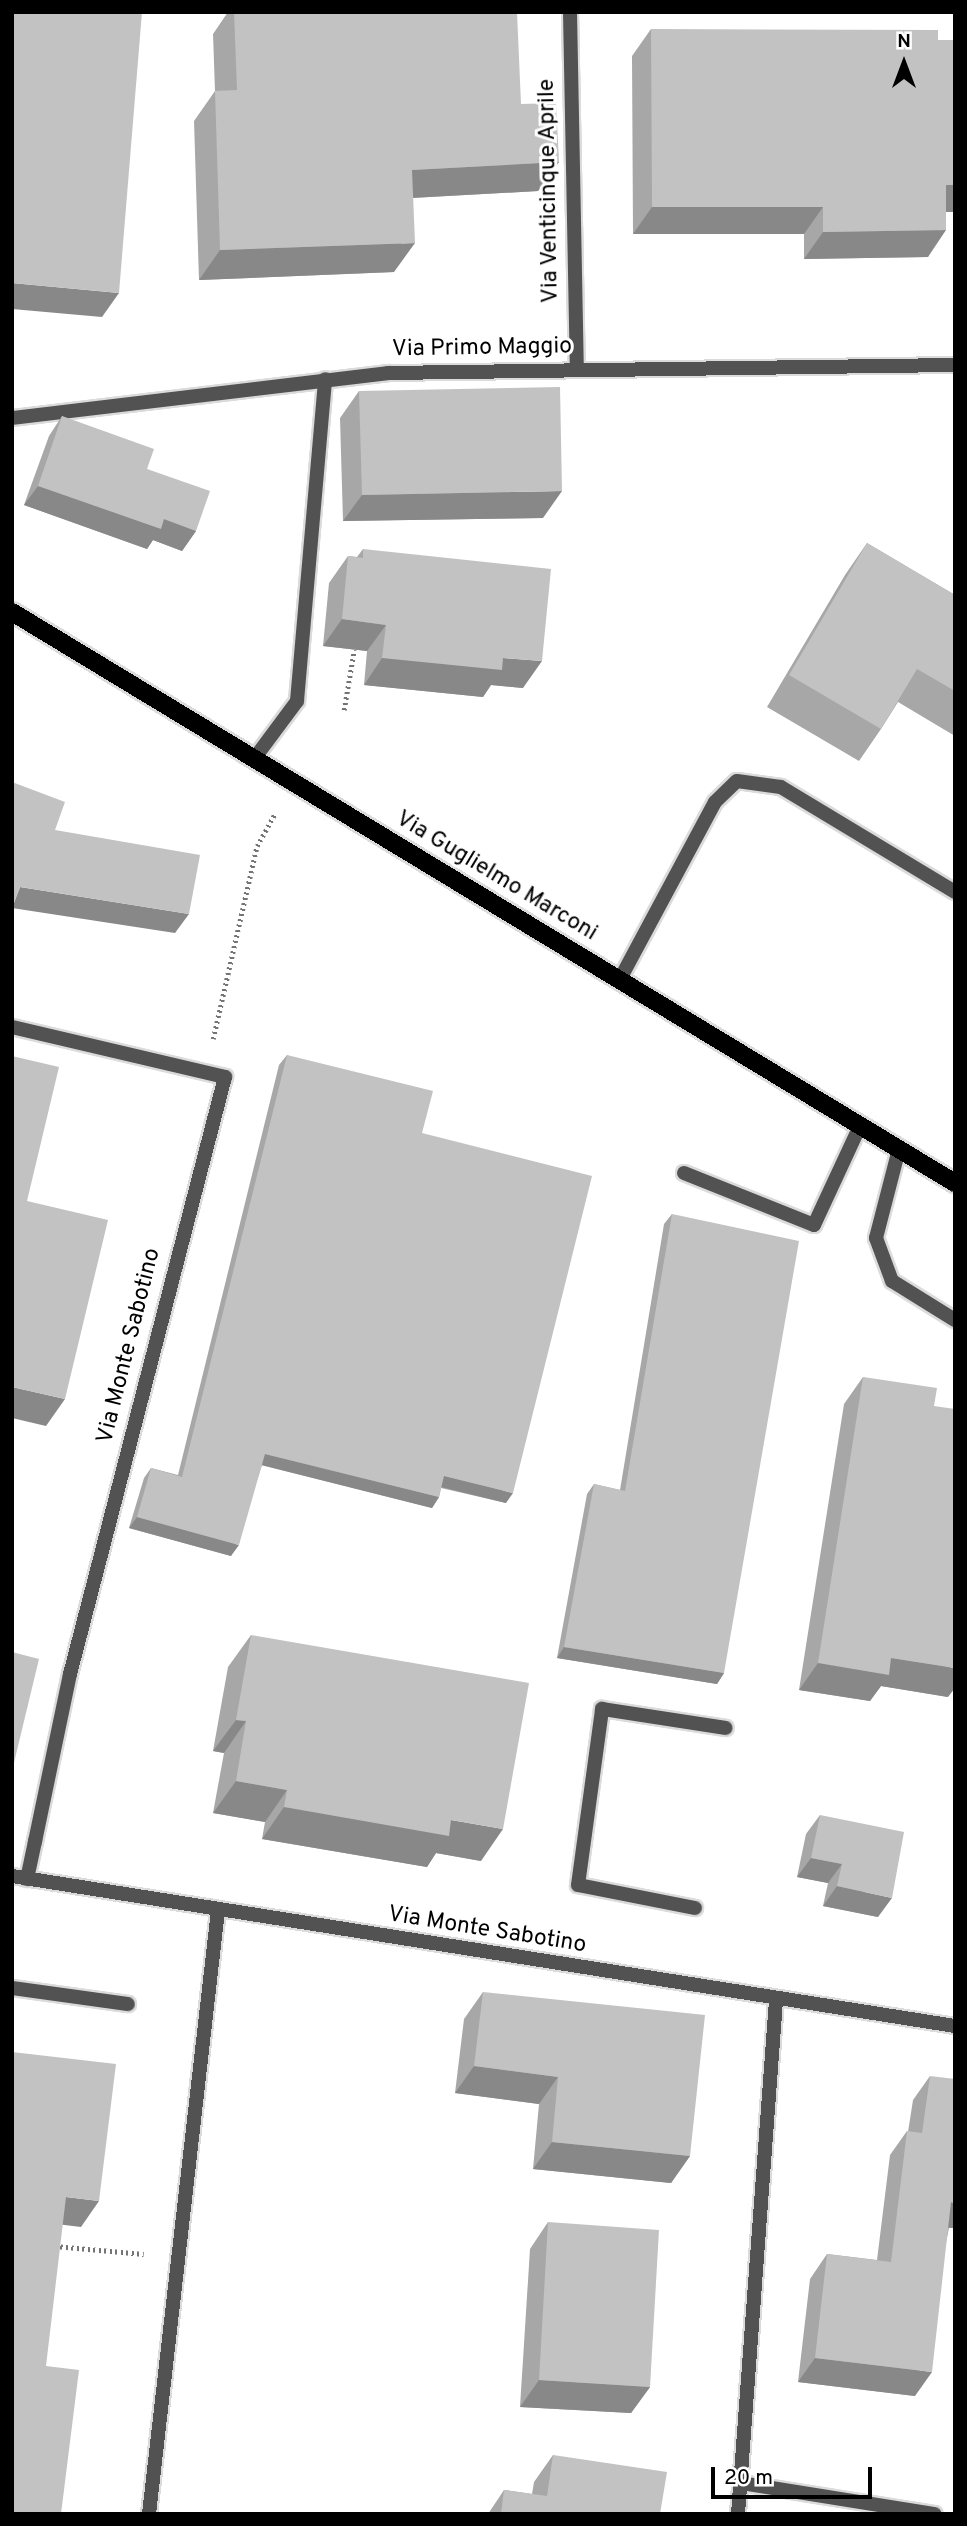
<!DOCTYPE html>
<style>
body{margin:0}
#map{position:relative;width:967px;height:2526px;overflow:hidden;background:#fff;font-family:Overpass,sans-serif}
div>[style]{position:absolute}
[style*='--x']{left:calc(var(--x)*1px);top:calc(var(--y)*1px);width:calc(var(--w)*1px);rotate:calc(var(--a)*1deg)}
.path>*{height:4.5px;margin-top:-2.25px;transform-origin:0;background:repeating-linear-gradient(90deg,#747474 0 2px,transparent 0 5.5px)}
.roads{filter:drop-shadow(2px 0 #dbdbdb) drop-shadow(-2px 0 #dbdbdb) drop-shadow(0 2px #dbdbdb) drop-shadow(0 -2px #dbdbdb)}
.service>*{height:14px;margin:-7px;padding:0 7px;transform-origin:7px;border-radius:7px;background:#525252}
.minor>*{height:14px;margin:-7px;padding:0 7px;transform-origin:7px;border-radius:7px;background:#525252}
.primary>*{height:18px;margin:-9px;padding:0 9px;transform-origin:9px;border-radius:9px;background:#000}
.wall>*{inset:0;background:#a7a7a7}
.shaded-wall>*{inset:0;background:#888}
.building>*{inset:0;background:#c2c2c2}
span{translate:-50% -50%;white-space:nowrap;text-align:center;line-height:1.15;-webkit-text-stroke:6px #fff;paint-order:stroke}
.street-label{font-size:23px;color:#000}
.frame{position:absolute;inset:0;border:14px solid #000;pointer-events:none}
.north{position:absolute;left:869px;top:28px;width:70px;height:70px;-webkit-text-stroke:5px #fff;paint-order:stroke;rotate:0deg;font-size:19px;font-weight:700;line-height:28px;text-align:center;color:#000}
.north::after{content:'';display:block;margin:auto;width:24px;height:32px;background:#000;clip-path:polygon(50% 0,100% 100%,50% 72%,0 100%)}
.scale{position:absolute;left:711px;top:2467px;width:161px;height:32px;box-sizing:border-box;border:4px solid #000;border-top:0;padding-left:9px;font-size:21px;line-height:24px;white-space:nowrap;color:#000;-webkit-text-stroke:5px #fff;paint-order:stroke}
</style>
<div id="map">
<div class="path">
<div style="--x:344;--y:710;--w:61;--a:-80.5"></div>
<div style="--x:213;--y:1039;--w:198;--a:-77.2"></div>
<div style="--x:257;--y:846;--w:38;--a:-61"></div>
<div style="--x:55;--y:2246;--w:89;--a:5.1"></div>
</div>
<div class="roads">
<div class="service">
<div style="--x:254;--y:759;--w:72;--a:-53.4"></div>
<div style="--x:297;--y:701;--w:323;--a:-85"></div>
<div style="--x:619;--y:981;--w:203;--a:-61.8"></div>
<div style="--x:715;--y:802;--w:30;--a:-44"></div>
<div style="--x:737;--y:781;--w:44;--a:7.8"></div>
<div style="--x:781;--y:787;--w:203;--a:31.1"></div>
<div style="--x:12;--y:1027;--w:219;--a:13.2"></div>
<div style="--x:225;--y:1077;--w:617;--a:104.55"></div>
<div style="--x:70;--y:1674;--w:171;--a:101.8"></div>
<div style="--x:684;--y:1173;--w:140;--a:21.8"></div>
<div style="--x:814;--y:1225;--w:109;--a:-65.1"></div>
<div style="--x:695;--y:1908;--w:119;--a:-168.9"></div>
<div style="--x:578;--y:1885;--w:178;--a:-82.2"></div>
<div style="--x:602;--y:1709;--w:125;--a:8.7"></div>
<div style="--x:12;--y:1988;--w:117;--a:7.9"></div>
<div style="--x:149;--y:2514;--w:608;--a:-83.48"></div>
</div>
<div class="minor">
<div style="--x:570;--y:12;--w:357;--a:88.9"></div>
<div style="--x:12;--y:418;--w:379;--a:-6.8"></div>
<div style="--x:388;--y:373;--w:567;--a:-0.81"></div>
<div style="--x:899;--y:1149;--w:92;--a:104.5"></div>
<div style="--x:876;--y:1238;--w:46;--a:69.6"></div>
<div style="--x:892;--y:1281;--w:74;--a:31.8"></div>
<div style="--x:12;--y:1876;--w:955;--a:9.04"></div>
<div style="--x:27;--y:1879;--w:39;--a:-78"></div>
<div style="--x:741;--y:2483;--w:196;--a:9.1"></div>
<div style="--x:738;--y:2514;--w:515;--a:-85.77"></div>
</div>
<div class="primary">
<div style="--x:12;--y:612;--w:1102;--a:31.2"></div>
</div>
</div>
<div class="wall">
<div style="clip-path:polygon(228px 12px,234px 12px,521px 104px,559px 162px,538px 191px,413px 198px,394px 272px,199px 280px,194px 121px,215px 91px,213px 34px)"></div>
<div style="clip-path:polygon(651px 29px,955px 212px,946px 212px,928px 257px,804px 259px,804px 234px,633px 234px,632px 56px)"></div>
<div style="clip-path:polygon(359px 391px,543px 518px,343px 521px,340px 418px)"></div>
<div style="clip-path:polygon(62px 416px,147px 469px,196px 531px,182px 551px,153px 540px,147px 549px,24px 505px,49px 436px)"></div>
<div style="clip-path:polygon(867px 543px,955px 595px,955px 736px,898px 702px,881px 729px,859px 761px,767px 707px,845px 575px)"></div>
<div style="clip-path:polygon(363px 549px,523px 688px,491px 685px,483px 697px,364px 685px,367px 651px,323px 646px,329px 583px,348px 556px,357px 557px)"></div>
<div style="clip-path:polygon(287px 1055px,422px 1133px,506px 1503px,441px 1488px,439px 1497px,432px 1508px,262px 1465px,231px 1556px,129px 1528px,144px 1478px,151px 1468px,178px 1475px,279px 1065px)"></div>
<div style="clip-path:polygon(672px 1214px,724px 1673px,717px 1684px,557px 1658px,587px 1494px,594px 1484px,620px 1490px,664px 1224px)"></div>
<div style="clip-path:polygon(863px 1377px,934px 1406px,948px 1697px,881px 1686px,870px 1701px,799px 1690px,844px 1404px)"></div>
<div style="clip-path:polygon(251px 1635px,481px 1861px,436px 1853px,427px 1867px,262px 1839px,265px 1822px,213px 1813px,224px 1753px,213px 1751px,228px 1667px)"></div>
<div style="clip-path:polygon(820px 1815px,878px 1917px,823px 1906px,828px 1883px,797px 1877px,806px 1834px)"></div>
<div style="clip-path:polygon(483px 1992px,690px 2156px,671px 2183px,533px 2169px,539px 2104px,455px 2093px,464px 2019px)"></div>
<div style="clip-path:polygon(930px 2076px,955px 2228px,949px 2228px,915px 2396px,798px 2382px,810px 2279px,827px 2254px,877px 2260px,890px 2155px,907px 2131px,908px 2132px,913px 2100px)"></div>
<div style="clip-path:polygon(548px 2222px,650px 2387px,631px 2413px,520px 2407px,530px 2249px)"></div>
<div style="clip-path:polygon(553px 2455px,660px 2514px,488px 2514px,504px 2490px,532px 2494px,534px 2482px)"></div>
</div>
<div class="shaded-wall">
<div style="clip-path:polygon(559px 162px,538px 191px,391px 199px,412px 170px)"></div>
<div style="clip-path:polygon(946px 185px,955px 185px,955px 212px,927px 212px)"></div>
<div style="clip-path:polygon(652px 207px,823px 207px,804px 234px,633px 234px)"></div>
<div style="clip-path:polygon(946px 230px,928px 257px,804px 259px,823px 232px)"></div>
<div style="clip-path:polygon(415px 243px,394px 272px,199px 280px,220px 250px)"></div>
<div style="clip-path:polygon(12px 283px,119px 293px,102px 317px,12px 309px)"></div>
<div style="clip-path:polygon(38px 486px,164px 519px,196px 531px,182px 551px,153px 540px,147px 549px,24px 505px)"></div>
<div style="clip-path:polygon(562px 491px,543px 518px,343px 521px,362px 495px)"></div>
<div style="clip-path:polygon(342px 619px,386px 625px,367px 651px,323px 646px)"></div>
<div style="clip-path:polygon(382px 658px,503px 658px,542px 661px,523px 688px,491px 685px,483px 697px,364px 685px)"></div>
<div style="clip-path:polygon(20px 887px,189px 914px,175px 933px,12px 908px)"></div>
<div style="clip-path:polygon(12px 1387px,65px 1399px,46px 1426px,12px 1418px)"></div>
<div style="clip-path:polygon(265px 1454px,439px 1497px,432px 1508px,257px 1464px)"></div>
<div style="clip-path:polygon(444px 1476px,513px 1493px,506px 1503px,437px 1486px)"></div>
<div style="clip-path:polygon(137px 1517px,239px 1545px,231px 1556px,129px 1528px)"></div>
<div style="clip-path:polygon(564px 1647px,724px 1673px,717px 1684px,557px 1658px)"></div>
<div style="clip-path:polygon(891px 1658px,955px 1668px,955px 1688px,948px 1697px,881px 1686px,870px 1701px,799px 1690px,818px 1663px)"></div>
<div style="clip-path:polygon(236px 1720px,246px 1721px,224px 1753px,213px 1751px)"></div>
<div style="clip-path:polygon(236px 1781px,287px 1790px,265px 1822px,213px 1813px)"></div>
<div style="clip-path:polygon(284px 1807px,451px 1820px,503px 1829px,481px 1861px,436px 1853px,427px 1867px,262px 1839px)"></div>
<div style="clip-path:polygon(811px 1858px,842px 1864px,828px 1883px,797px 1877px)"></div>
<div style="clip-path:polygon(837px 1886px,892px 1898px,878px 1917px,823px 1906px)"></div>
<div style="clip-path:polygon(474px 2066px,558px 2077px,539px 2104px,455px 2093px)"></div>
<div style="clip-path:polygon(552px 2142px,690px 2156px,671px 2183px,533px 2169px)"></div>
<div style="clip-path:polygon(66px 2197px,99px 2201px,81px 2227px,48px 2223px)"></div>
<div style="clip-path:polygon(951px 2202px,955px 2203px,955px 2228px,935px 2227px)"></div>
<div style="clip-path:polygon(815px 2358px,932px 2372px,915px 2396px,798px 2382px)"></div>
<div style="clip-path:polygon(539px 2380px,650px 2387px,631px 2413px,520px 2407px)"></div>
</div>
<div class="building">
<div style="clip-path:polygon(12px 12px,142px 12px,119px 293px,12px 283px)"></div>
<div style="clip-path:polygon(234px 12px,517px 12px,521px 104px,556px 103px,559px 162px,412px 170px,415px 243px,220px 250px,215px 91px,237px 90px)"></div>
<div style="clip-path:polygon(651px 29px,938px 30px,938px 40px,955px 40px,955px 185px,946px 185px,946px 230px,823px 232px,823px 207px,652px 207px)"></div>
<div style="clip-path:polygon(560px 387px,562px 491px,362px 495px,359px 391px)"></div>
<div style="clip-path:polygon(62px 416px,154px 449px,147px 469px,210px 491px,196px 531px,164px 519px,161px 529px,38px 486px)"></div>
<div style="clip-path:polygon(867px 543px,955px 595px,955px 691px,917px 669px,881px 729px,789px 675px)"></div>
<div style="clip-path:polygon(363px 549px,551px 569px,542px 661px,503px 658px,502px 670px,382px 658px,386px 625px,342px 619px,348px 556px,363px 558px)"></div>
<div style="clip-path:polygon(12px 782px,65px 802px,55px 830px,200px 855px,189px 914px,20px 887px,12px 907px)"></div>
<div style="clip-path:polygon(287px 1055px,433px 1091px,422px 1133px,592px 1176px,513px 1493px,444px 1476px,439px 1497px,265px 1454px,239px 1545px,137px 1517px,151px 1468px,182px 1477px)"></div>
<div style="clip-path:polygon(12px 1056px,59px 1067px,27px 1201px,108px 1220px,65px 1399px,12px 1387px)"></div>
<div style="clip-path:polygon(672px 1214px,799px 1241px,724px 1673px,564px 1647px,594px 1484px,625px 1491px)"></div>
<div style="clip-path:polygon(863px 1377px,937px 1388px,934px 1406px,955px 1409px,955px 1668px,891px 1658px,889px 1675px,818px 1663px)"></div>
<div style="clip-path:polygon(251px 1635px,529px 1683px,503px 1829px,451px 1820px,449px 1836px,284px 1807px,287px 1790px,236px 1781px,246px 1721px,236px 1720px)"></div>
<div style="clip-path:polygon(12px 1652px,39px 1659px,12px 1771px)"></div>
<div style="clip-path:polygon(820px 1815px,904px 1832px,892px 1898px,837px 1886px,842px 1864px,811px 1858px)"></div>
<div style="clip-path:polygon(483px 1992px,705px 2015px,690px 2156px,552px 2142px,558px 2077px,474px 2066px)"></div>
<div style="clip-path:polygon(12px 2052px,116px 2064px,99px 2201px,66px 2197px,46px 2366px,79px 2370px,61px 2514px,12px 2514px)"></div>
<div style="clip-path:polygon(930px 2076px,955px 2079px,955px 2203px,951px 2202px,932px 2372px,815px 2358px,827px 2254px,891px 2262px,907px 2131px,922px 2133px)"></div>
<div style="clip-path:polygon(548px 2222px,659px 2230px,650px 2387px,539px 2380px)"></div>
<div style="clip-path:polygon(553px 2455px,667px 2472px,660px 2514px,501px 2514px,504px 2490px,547px 2496px)"></div>
</div>
<div class="street-label">
<span style="left:550px;top:191px;rotate:-91deg">Via Venticinque Aprile</span>
<span style="left:482px;top:349px;rotate:-1deg">Via Primo Maggio</span>
<span style="left:496px;top:877px;rotate:31deg">Via Guglielmo Marconi</span>
<span style="left:130px;top:1346px;rotate:-76deg">Via Monte Sabotino</span>
<span style="left:487px;top:1931px;rotate:9deg">Via Monte Sabotino</span>
</div>
<div class="frame"></div>
<div class="north">N</div>
<div class="scale">20 m</div>
</div>
